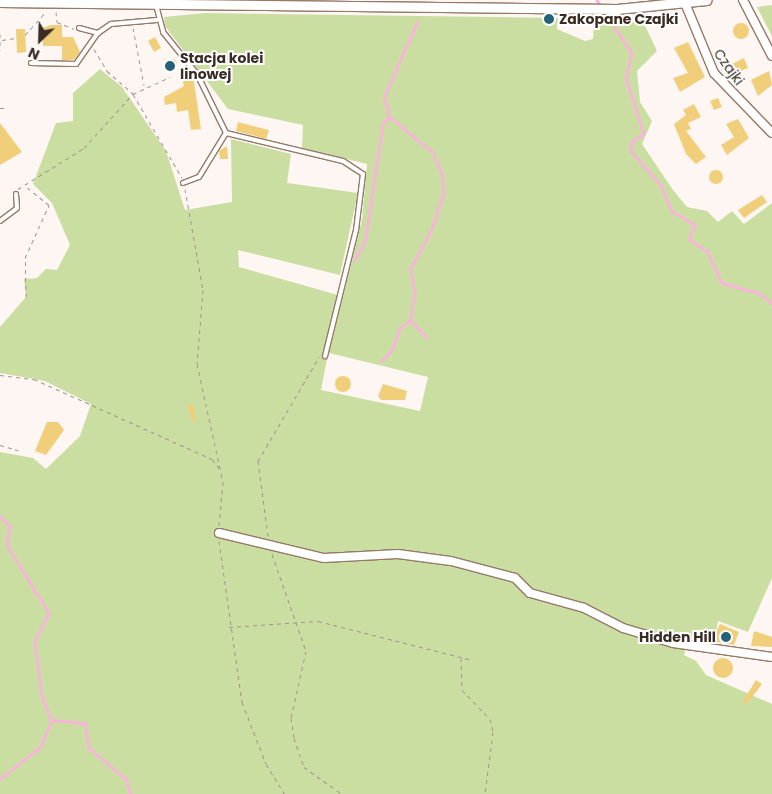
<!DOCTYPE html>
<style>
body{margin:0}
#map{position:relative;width:772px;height:794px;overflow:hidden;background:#fdf6f2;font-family:Poppins,sans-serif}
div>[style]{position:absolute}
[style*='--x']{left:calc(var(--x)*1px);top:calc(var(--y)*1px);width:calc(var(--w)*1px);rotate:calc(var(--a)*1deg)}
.green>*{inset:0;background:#cbdea1}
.stream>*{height:2.5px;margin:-1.25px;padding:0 1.25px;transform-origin:1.25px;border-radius:1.25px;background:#f6b5d9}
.building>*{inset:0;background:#f1ce7a}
.round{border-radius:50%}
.path>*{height:1px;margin-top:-0.5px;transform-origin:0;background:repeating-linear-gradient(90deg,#9f9590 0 4px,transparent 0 8px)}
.roads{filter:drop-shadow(1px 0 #957967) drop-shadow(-1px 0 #957967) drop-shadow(0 1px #957967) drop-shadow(0 -1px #957967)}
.service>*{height:4px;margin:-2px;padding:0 2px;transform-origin:2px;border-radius:2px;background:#fff}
.minor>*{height:8px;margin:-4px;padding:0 4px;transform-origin:4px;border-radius:4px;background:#fff}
.tertiary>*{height:9px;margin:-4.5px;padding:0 4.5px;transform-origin:4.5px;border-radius:4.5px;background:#fff}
.dots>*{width:14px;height:14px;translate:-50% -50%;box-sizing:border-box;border:2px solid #fff;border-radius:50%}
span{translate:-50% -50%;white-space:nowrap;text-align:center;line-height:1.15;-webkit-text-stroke:4px #fff;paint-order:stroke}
.poi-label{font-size:14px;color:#392c25;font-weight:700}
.left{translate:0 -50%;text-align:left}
.right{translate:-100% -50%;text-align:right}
.street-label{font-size:14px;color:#392c25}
.north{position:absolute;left:15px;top:15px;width:50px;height:50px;-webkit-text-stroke:4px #fff;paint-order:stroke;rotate:204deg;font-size:14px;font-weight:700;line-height:20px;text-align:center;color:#392c25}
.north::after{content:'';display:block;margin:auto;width:18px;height:22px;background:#392c25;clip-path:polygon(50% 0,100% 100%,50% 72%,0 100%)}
</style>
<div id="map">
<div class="green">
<div style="clip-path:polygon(772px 5px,772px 36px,757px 7px)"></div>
<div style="clip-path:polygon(205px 13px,558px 18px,557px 29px,585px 41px,593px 39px,594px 17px,641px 17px,657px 51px,637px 71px,640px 102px,652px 121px,642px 144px,673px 190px,687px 207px,707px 211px,718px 222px,732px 211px,744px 224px,772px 203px,772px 578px,748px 632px,718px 621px,713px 649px,687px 643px,684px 655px,696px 661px,706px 675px,772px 704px,772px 794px,0 794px,0 452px,33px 458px,46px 469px,80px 436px,91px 404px,45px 381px,0 373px,0 327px,26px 297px,24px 279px,37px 278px,46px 269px,57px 270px,70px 245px,52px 203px,33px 184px,56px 123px,73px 121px,73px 93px,100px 69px,122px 87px,166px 151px,185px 210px,232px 202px,231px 139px,291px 154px,287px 183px,358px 193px,340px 275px,238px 250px,239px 267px,338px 295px,322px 358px,327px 359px,321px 390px,420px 411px,428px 377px,329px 353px,362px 220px,367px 164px,302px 148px,303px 125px,228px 109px,165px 26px,164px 17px)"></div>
</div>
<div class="stream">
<div style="--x:597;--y:0;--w:7;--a:56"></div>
<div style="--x:604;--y:11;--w:50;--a:56.3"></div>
<div style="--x:632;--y:53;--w:26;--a:103"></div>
<div style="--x:626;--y:78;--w:59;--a:72.2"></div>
<div style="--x:644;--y:134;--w:14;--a:146"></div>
<div style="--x:632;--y:142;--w:9;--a:96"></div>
<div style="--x:631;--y:151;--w:45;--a:48.6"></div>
<div style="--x:661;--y:185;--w:28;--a:67"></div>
<div style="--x:672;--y:211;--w:27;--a:31"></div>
<div style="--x:695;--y:225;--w:15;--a:113"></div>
<div style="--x:689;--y:239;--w:22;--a:34"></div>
<div style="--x:707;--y:251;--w:35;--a:65"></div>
<div style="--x:722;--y:283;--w:38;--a:15"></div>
<div style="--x:759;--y:293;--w:16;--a:38"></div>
<div style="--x:354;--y:261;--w:24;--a:-62"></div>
<div style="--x:365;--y:240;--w:118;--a:-81.3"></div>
<div style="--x:383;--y:123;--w:8;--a:-45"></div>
<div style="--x:410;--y:320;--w:24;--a:45"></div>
<div style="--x:381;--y:361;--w:18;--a:-47"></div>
<div style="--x:393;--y:348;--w:20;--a:-72"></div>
<div style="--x:399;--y:329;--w:14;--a:-39"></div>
<div style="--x:410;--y:320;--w:27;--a:-80"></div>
<div style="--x:415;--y:293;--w:25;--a:-102"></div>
<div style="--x:410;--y:269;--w:43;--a:-61.1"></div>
<div style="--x:431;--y:231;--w:40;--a:-72"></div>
<div style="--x:443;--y:193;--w:18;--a:-93"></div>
<div style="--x:442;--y:175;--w:24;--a:-112"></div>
<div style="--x:433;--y:153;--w:57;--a:-140.7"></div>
<div style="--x:389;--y:117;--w:21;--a:-104"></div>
<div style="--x:384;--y:97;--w:82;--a:-66.3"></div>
<div style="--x:0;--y:516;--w:14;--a:45"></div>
<div style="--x:10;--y:526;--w:19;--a:99"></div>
<div style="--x:7;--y:545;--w:80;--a:58.3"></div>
<div style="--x:49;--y:613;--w:32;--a:116"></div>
<div style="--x:35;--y:642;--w:55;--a:82.7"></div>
<div style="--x:42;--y:697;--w:25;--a:67"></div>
<div style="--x:52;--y:720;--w:33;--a:5"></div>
<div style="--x:85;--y:723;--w:25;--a:81"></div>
<div style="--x:89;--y:748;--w:48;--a:40"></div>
<div style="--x:126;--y:779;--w:16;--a:72"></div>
<div style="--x:0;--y:779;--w:51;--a:-38.7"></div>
<div style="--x:40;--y:747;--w:30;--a:-66"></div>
</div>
<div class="building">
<div class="round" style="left:733px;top:23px;width:16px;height:16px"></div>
<div style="clip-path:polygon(51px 25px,62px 25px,62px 37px,73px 37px,80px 52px,74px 60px,62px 60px,62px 46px,43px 46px,43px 28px)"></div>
<div style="clip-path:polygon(16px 29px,25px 29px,26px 52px,17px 53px)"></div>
<div style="clip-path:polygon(155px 37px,161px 48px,154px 52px,148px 41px)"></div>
<div style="clip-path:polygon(688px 42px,705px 77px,680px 92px,673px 78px,688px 73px,674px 48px)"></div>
<div style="clip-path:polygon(744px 58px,748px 68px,736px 73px,732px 64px)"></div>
<div class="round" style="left:167px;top:59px;width:10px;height:10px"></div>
<div style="clip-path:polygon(769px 71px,772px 85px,758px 96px,751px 80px)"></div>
<div style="clip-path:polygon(193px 75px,201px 129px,191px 130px,188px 110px,177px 112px,176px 103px,165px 105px,164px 97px,184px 86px,182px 77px)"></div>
<div style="clip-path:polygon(718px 98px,722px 107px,714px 110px,710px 101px)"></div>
<div style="clip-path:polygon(694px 104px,701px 117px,688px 123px,691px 129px,686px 131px,706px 157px,696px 164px,686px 154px,674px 124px,686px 115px,683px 110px)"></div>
<div style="clip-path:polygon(738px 119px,749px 138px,727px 155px,721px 145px,734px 137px,726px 124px)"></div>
<div style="clip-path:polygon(238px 122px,269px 130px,266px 139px,236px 131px)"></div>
<div style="clip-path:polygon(0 123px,22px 152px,0 165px)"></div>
<div style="clip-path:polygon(227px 146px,228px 159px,220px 159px,219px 151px)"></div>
<div class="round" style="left:709px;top:170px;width:14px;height:14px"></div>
<div style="clip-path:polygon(762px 195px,767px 202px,744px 218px,738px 210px)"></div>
<div class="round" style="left:335px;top:376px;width:16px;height:16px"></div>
<div style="clip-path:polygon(383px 384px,407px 391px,405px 400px,381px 400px,378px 396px)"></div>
<div style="clip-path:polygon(193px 404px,196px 421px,193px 422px,187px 405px)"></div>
<div style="clip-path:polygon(47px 422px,58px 422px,64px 430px,46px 455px,35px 451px)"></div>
<div style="clip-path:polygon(720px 624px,739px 632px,734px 645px,712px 641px)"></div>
<div style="clip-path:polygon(754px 631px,772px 637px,772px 647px,751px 646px)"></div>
<div class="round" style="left:713px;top:658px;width:20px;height:20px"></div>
<div style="clip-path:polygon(756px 680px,762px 684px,747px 704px,743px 701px)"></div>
</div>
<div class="path">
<div style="--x:56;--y:12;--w:10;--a:84"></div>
<div style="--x:57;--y:22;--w:18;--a:22"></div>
<div style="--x:133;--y:28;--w:58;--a:79.1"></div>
<div style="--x:0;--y:34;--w:16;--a:90"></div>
<div style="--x:25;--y:35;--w:31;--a:-48"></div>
<div style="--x:2;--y:40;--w:14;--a:-8"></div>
<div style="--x:94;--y:49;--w:26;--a:59"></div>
<div style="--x:107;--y:71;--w:35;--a:41"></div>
<div style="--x:133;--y:94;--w:97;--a:59.7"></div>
<div style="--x:0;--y:108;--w:8;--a:0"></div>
<div style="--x:18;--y:189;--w:78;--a:-31.8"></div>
<div style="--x:84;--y:148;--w:73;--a:-47.8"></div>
<div style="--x:133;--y:94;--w:41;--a:-24.7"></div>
<div style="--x:185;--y:189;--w:103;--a:79.9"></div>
<div style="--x:203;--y:290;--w:74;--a:94.6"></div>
<div style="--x:197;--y:364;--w:121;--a:77.6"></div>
<div style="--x:223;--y:482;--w:43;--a:95.3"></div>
<div style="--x:26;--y:297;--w:39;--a:-91"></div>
<div style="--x:25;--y:258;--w:58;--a:-65.6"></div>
<div style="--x:49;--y:205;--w:28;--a:-141"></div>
<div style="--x:0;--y:375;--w:34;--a:7"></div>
<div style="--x:34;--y:379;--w:195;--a:24.2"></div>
<div style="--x:212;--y:459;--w:13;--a:51"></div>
<div style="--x:0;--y:445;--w:19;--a:16"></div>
<div style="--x:268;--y:536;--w:76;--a:-97.6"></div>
<div style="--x:258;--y:461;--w:121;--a:-59.6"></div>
<div style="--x:219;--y:541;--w:163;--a:81.9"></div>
<div style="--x:242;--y:702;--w:66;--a:68.8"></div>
<div style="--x:266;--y:764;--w:36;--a:58"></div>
<div style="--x:272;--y:554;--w:103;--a:70.7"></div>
<div style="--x:306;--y:651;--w:69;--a:102.6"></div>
<div style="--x:291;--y:718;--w:20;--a:81"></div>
<div style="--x:294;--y:738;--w:31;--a:71"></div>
<div style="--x:304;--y:767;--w:47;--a:35.4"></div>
<div style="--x:229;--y:627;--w:89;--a:-3.9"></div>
<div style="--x:318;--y:621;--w:159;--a:14.2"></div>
<div style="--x:461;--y:658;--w:32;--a:88"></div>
<div style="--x:462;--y:690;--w:40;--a:46"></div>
<div style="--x:490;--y:719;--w:13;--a:77"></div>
<div style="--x:493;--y:732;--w:63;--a:97.4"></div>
</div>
<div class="roads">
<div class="service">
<div style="--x:156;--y:5;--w:28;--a:75"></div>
<div style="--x:163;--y:32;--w:54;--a:51"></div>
<div style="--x:197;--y:74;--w:66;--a:63.8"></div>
<div style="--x:226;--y:133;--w:120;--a:13.5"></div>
<div style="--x:343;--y:161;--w:24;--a:33"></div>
<div style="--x:363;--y:174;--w:56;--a:97.1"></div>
<div style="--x:356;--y:230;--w:130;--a:103.8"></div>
<div style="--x:79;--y:28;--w:20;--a:15"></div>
<div style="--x:98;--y:33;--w:16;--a:-35"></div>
<div style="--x:111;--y:24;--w:46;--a:-5"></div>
<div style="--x:31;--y:63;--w:45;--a:1.3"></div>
<div style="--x:76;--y:64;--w:38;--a:-55"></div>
<div style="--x:183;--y:183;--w:17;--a:-21"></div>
<div style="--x:199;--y:177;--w:52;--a:-58.5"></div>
<div style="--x:0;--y:221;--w:21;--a:-37"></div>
<div style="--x:17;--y:208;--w:14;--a:-94"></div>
</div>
<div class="minor">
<div style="--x:743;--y:0;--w:63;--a:62.6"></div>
<div style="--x:685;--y:3;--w:76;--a:67.5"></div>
<div style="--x:714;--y:73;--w:83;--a:46"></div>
<div style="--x:219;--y:533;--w:108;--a:13.4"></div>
<div style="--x:324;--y:558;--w:74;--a:-3.1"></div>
<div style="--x:398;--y:554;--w:53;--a:7.5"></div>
<div style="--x:451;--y:561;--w:66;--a:14.9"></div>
<div style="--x:515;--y:578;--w:21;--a:45"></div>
<div style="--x:530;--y:593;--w:56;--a:15.5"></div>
<div style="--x:584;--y:608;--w:44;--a:27.1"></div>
<div style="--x:623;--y:628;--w:52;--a:16.7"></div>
<div style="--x:673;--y:643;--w:100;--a:8"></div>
</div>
<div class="tertiary">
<div style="--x:0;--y:2;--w:617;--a:0.65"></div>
<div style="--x:617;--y:9;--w:90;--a:-5.7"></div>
</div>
</div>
<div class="dots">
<div style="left:549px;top:19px;background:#246278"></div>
<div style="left:170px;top:66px;background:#246278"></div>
<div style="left:726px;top:637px;background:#246278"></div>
</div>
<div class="poi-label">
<span class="left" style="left:559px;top:19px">Zakopane Czajki</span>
<span class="left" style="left:180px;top:66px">Stacja kolei<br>linowej</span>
<span class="right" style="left:716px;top:637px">Hidden Hill</span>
</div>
<div class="street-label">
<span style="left:729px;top:67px;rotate:54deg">Czajki</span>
</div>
<div class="north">N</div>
</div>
